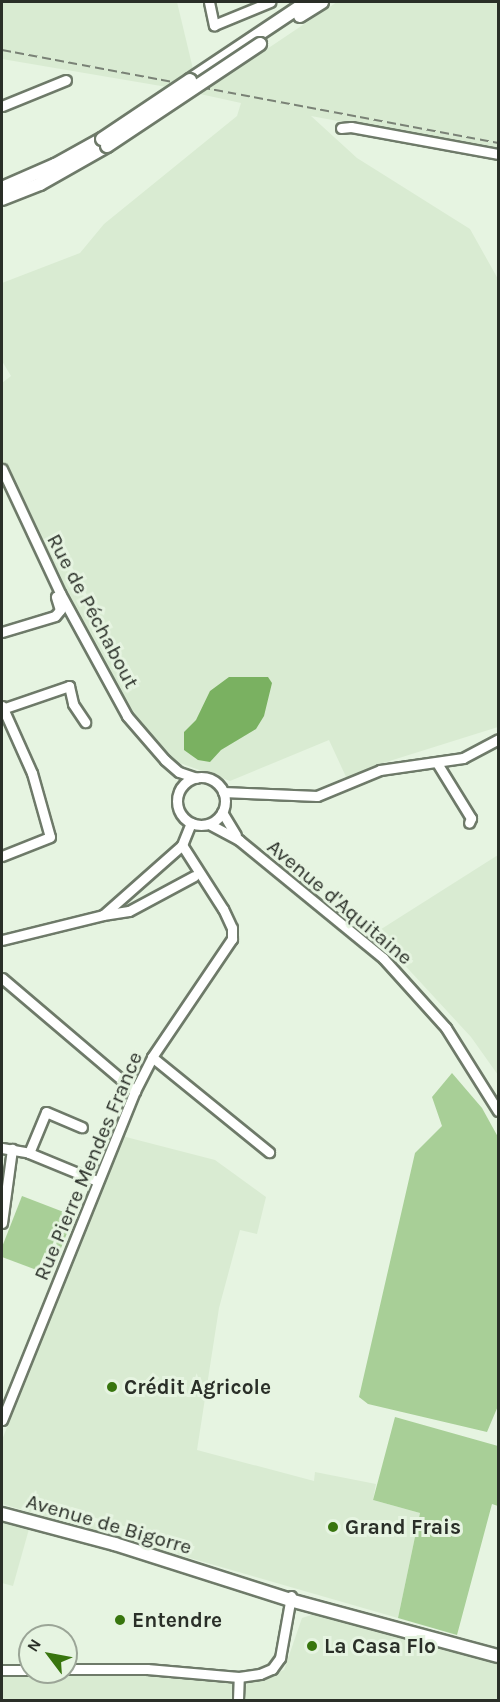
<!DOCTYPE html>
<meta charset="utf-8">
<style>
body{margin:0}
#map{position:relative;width:500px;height:1702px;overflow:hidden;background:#e6f4e1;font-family:Karla,sans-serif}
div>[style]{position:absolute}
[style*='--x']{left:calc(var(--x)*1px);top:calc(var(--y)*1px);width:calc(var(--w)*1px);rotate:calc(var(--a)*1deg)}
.built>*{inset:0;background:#d9ebd2}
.green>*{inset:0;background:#a8cf97}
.water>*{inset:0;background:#7ab161}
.roads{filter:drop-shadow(2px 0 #6e7a69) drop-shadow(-2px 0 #6e7a69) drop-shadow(0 2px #6e7a69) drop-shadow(0 -2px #6e7a69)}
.minor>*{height:9px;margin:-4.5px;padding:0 4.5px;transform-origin:4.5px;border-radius:4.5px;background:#fff}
.minor>.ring{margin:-4.5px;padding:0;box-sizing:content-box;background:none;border:9px solid #fff;border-radius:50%}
.major>*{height:12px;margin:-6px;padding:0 6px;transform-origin:6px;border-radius:6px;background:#fff}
.rail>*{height:2px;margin-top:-1px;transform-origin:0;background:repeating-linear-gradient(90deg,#7a8276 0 9px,transparent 0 13.5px)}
.bridges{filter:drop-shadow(2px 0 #6e7a69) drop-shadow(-2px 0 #6e7a69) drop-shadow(0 2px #6e7a69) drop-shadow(0 -2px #6e7a69)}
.major-bridge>*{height:12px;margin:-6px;padding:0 6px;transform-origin:6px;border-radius:6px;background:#fff}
.dots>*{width:16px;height:16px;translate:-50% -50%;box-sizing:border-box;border:3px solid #e6f4e1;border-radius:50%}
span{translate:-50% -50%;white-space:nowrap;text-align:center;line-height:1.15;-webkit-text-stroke:6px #e6f4e1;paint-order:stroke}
.street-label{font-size:21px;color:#2a2f28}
.poi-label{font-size:21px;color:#2a2f28;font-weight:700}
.left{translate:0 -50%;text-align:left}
.frame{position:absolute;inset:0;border:3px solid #2a2f28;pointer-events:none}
.north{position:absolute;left:18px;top:1624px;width:60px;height:60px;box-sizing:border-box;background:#e6f4e1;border:2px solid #9ba597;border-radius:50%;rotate:302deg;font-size:16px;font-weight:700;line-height:24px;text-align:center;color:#2a2f28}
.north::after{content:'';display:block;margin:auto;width:21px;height:27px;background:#38750e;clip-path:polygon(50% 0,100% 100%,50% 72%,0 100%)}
</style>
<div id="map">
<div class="built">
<div style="clip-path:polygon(2px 2px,177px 2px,193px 69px,167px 87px,2px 59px)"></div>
<div style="clip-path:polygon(337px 2px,498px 2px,498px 151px,311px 116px,357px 158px,470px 229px,498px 279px,498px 727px,380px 764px,347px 779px,329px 740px,230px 781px,177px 762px,136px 717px,71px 607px,2px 461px,2px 383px,11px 376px,2px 361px,2px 283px,80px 253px,104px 224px,237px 116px,241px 103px,200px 94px)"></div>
<div style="clip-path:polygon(498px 855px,498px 1075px,471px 1037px,375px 933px)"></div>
<div style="clip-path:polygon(122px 1136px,215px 1160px,266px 1197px,257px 1234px,240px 1230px,219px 1308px,197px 1450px,314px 1481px,315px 1472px,376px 1484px,373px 1500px,420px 1513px,398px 1618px,2px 1504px,2px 1440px)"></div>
<div style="clip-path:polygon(2px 1522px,29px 1529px,13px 1586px,2px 1583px)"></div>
<div style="clip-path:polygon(317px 1613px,498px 1663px,498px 1700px,243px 1700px,247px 1683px,284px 1670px,302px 1618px)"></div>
<div style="clip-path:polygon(142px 1673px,235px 1680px,233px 1700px,2px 1700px,2px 1675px)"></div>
</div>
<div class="green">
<div style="clip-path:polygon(452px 1073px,482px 1108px,498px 1137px,498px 1406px,487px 1432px,368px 1404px,359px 1397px,415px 1153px,442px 1126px,432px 1097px)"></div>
<div style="clip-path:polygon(22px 1196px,74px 1216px,50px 1275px,2px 1257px,2px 1247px)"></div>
<div style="clip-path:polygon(395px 1417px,498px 1446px,498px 1506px,492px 1504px,457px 1635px,398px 1618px,420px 1513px,373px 1500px)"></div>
</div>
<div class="water">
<div style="clip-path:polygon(229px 677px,268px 677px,272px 683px,264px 716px,256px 729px,221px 750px,210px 762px,198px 760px,184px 750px,184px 732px,196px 720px,210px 691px)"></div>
</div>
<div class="roads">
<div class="minor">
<div style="--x:209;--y:2;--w:24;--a:78"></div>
<div style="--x:214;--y:25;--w:61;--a:-22.3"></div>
<div style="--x:2;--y:106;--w:69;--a:-22.1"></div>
<div style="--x:341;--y:128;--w:10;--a:-6"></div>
<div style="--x:351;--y:127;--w:149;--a:10.4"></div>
<div style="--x:2;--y:469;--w:137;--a:64.9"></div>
<div style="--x:60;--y:593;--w:140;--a:61.4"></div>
<div style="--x:127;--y:716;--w:58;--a:49.2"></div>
<div style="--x:165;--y:760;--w:18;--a:41"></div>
<div style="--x:179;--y:772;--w:18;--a:19"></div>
<div style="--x:2;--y:632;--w:55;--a:-16.8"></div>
<div style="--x:55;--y:616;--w:8;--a:-50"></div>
<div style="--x:60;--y:610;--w:14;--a:-107"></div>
<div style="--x:2;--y:706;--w:73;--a:65.9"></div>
<div style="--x:32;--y:773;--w:66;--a:74.3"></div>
<div style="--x:50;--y:837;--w:52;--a:158.4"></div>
<div style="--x:2;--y:709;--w:71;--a:-18.9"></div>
<div style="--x:69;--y:686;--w:18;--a:77"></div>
<div style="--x:73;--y:704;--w:22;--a:56"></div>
<div style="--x:437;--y:763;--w:65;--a:58.3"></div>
<div style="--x:471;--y:818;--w:5;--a:112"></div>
<div class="ring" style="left:177px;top:777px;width:39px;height:39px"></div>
<div style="--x:223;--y:792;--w:94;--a:2.4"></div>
<div style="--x:317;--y:796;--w:68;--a:-22.4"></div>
<div style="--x:380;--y:770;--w:84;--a:-8.2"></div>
<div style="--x:463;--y:758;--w:40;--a:-28"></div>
<div style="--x:222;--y:812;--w:27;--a:59"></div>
<div style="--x:209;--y:824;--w:34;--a:28"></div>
<div style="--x:239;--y:840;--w:186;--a:39.3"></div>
<div style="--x:383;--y:958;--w:94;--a:48"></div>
<div style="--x:446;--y:1028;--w:98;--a:57.9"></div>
<div style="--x:103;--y:915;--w:26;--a:-9"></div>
<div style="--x:129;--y:911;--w:74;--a:-28.3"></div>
<div style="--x:2;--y:940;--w:104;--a:-13.9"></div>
<div style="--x:103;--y:915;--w:106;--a:-41.5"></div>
<div style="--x:182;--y:845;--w:24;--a:-68"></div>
<div style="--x:2;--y:978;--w:175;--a:40.4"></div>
<div style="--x:152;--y:1057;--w:151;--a:39.1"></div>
<div style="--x:2;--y:1148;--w:27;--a:10"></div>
<div style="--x:29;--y:1153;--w:74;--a:22.4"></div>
<div style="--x:29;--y:1153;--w:44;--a:-67.5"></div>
<div style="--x:46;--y:1112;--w:39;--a:23"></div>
<div style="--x:2;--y:1223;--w:75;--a:-82.3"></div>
<div style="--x:2;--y:1420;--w:355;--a:-68"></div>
<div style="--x:135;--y:1091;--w:38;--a:-63"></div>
<div style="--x:152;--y:1057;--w:143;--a:-55.9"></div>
<div style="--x:232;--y:939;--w:11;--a:-90"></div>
<div style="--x:232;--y:928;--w:21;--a:-115"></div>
<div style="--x:223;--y:909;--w:76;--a:-122.6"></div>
<div style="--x:66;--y:1669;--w:81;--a:0"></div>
<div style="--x:147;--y:1669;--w:92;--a:5"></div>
<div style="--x:239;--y:1677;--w:21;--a:-8"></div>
<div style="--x:260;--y:1674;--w:13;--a:-23"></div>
<div style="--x:272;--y:1669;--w:14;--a:-54"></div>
<div style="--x:280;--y:1658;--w:63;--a:-79.9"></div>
<div style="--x:2;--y:1670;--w:28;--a:0"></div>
<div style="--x:238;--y:1700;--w:23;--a:-88"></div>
</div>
<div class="major">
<div style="--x:300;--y:16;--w:26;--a:-32"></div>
<div style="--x:190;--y:80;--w:141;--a:-33.7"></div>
<div style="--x:2;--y:188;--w:58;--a:-23.5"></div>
<div style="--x:55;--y:165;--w:54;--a:-29"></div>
<div style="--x:2;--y:199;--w:41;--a:-21.5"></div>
<div style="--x:40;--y:184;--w:77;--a:-29.6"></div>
<div style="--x:2;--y:1514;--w:117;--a:14.9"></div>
<div style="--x:115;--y:1544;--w:184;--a:17.7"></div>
<div style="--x:290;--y:1600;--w:215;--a:15.1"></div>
</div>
</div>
<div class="rail">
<div style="--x:2;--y:50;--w:505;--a:10.62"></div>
</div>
<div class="bridges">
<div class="major-bridge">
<div style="--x:102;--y:139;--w:106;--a:-33.8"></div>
<div style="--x:107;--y:146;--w:184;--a:-33.7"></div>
</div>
</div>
<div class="dots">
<div style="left:112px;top:1387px;background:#38750e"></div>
<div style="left:333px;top:1527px;background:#38750e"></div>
<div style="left:120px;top:1620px;background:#38750e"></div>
<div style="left:312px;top:1646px;background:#38750e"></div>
</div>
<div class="street-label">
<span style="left:93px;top:611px;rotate:62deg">Rue de Péchabout</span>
<span style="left:340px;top:902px;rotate:40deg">Avenue d'Aquitaine</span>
<span style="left:88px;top:1166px;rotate:-67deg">Rue Pierre Mendes France</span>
<span style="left:109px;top:1524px;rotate:16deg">Avenue de Bigorre</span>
</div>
<div class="poi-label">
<span class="left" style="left:124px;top:1387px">Crédit Agricole</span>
<span class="left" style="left:345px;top:1527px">Grand Frais</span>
<span class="left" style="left:132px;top:1620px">Entendre</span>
<span class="left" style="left:324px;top:1646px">La Casa Flo</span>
</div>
<div class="frame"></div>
<div class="north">N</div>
</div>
